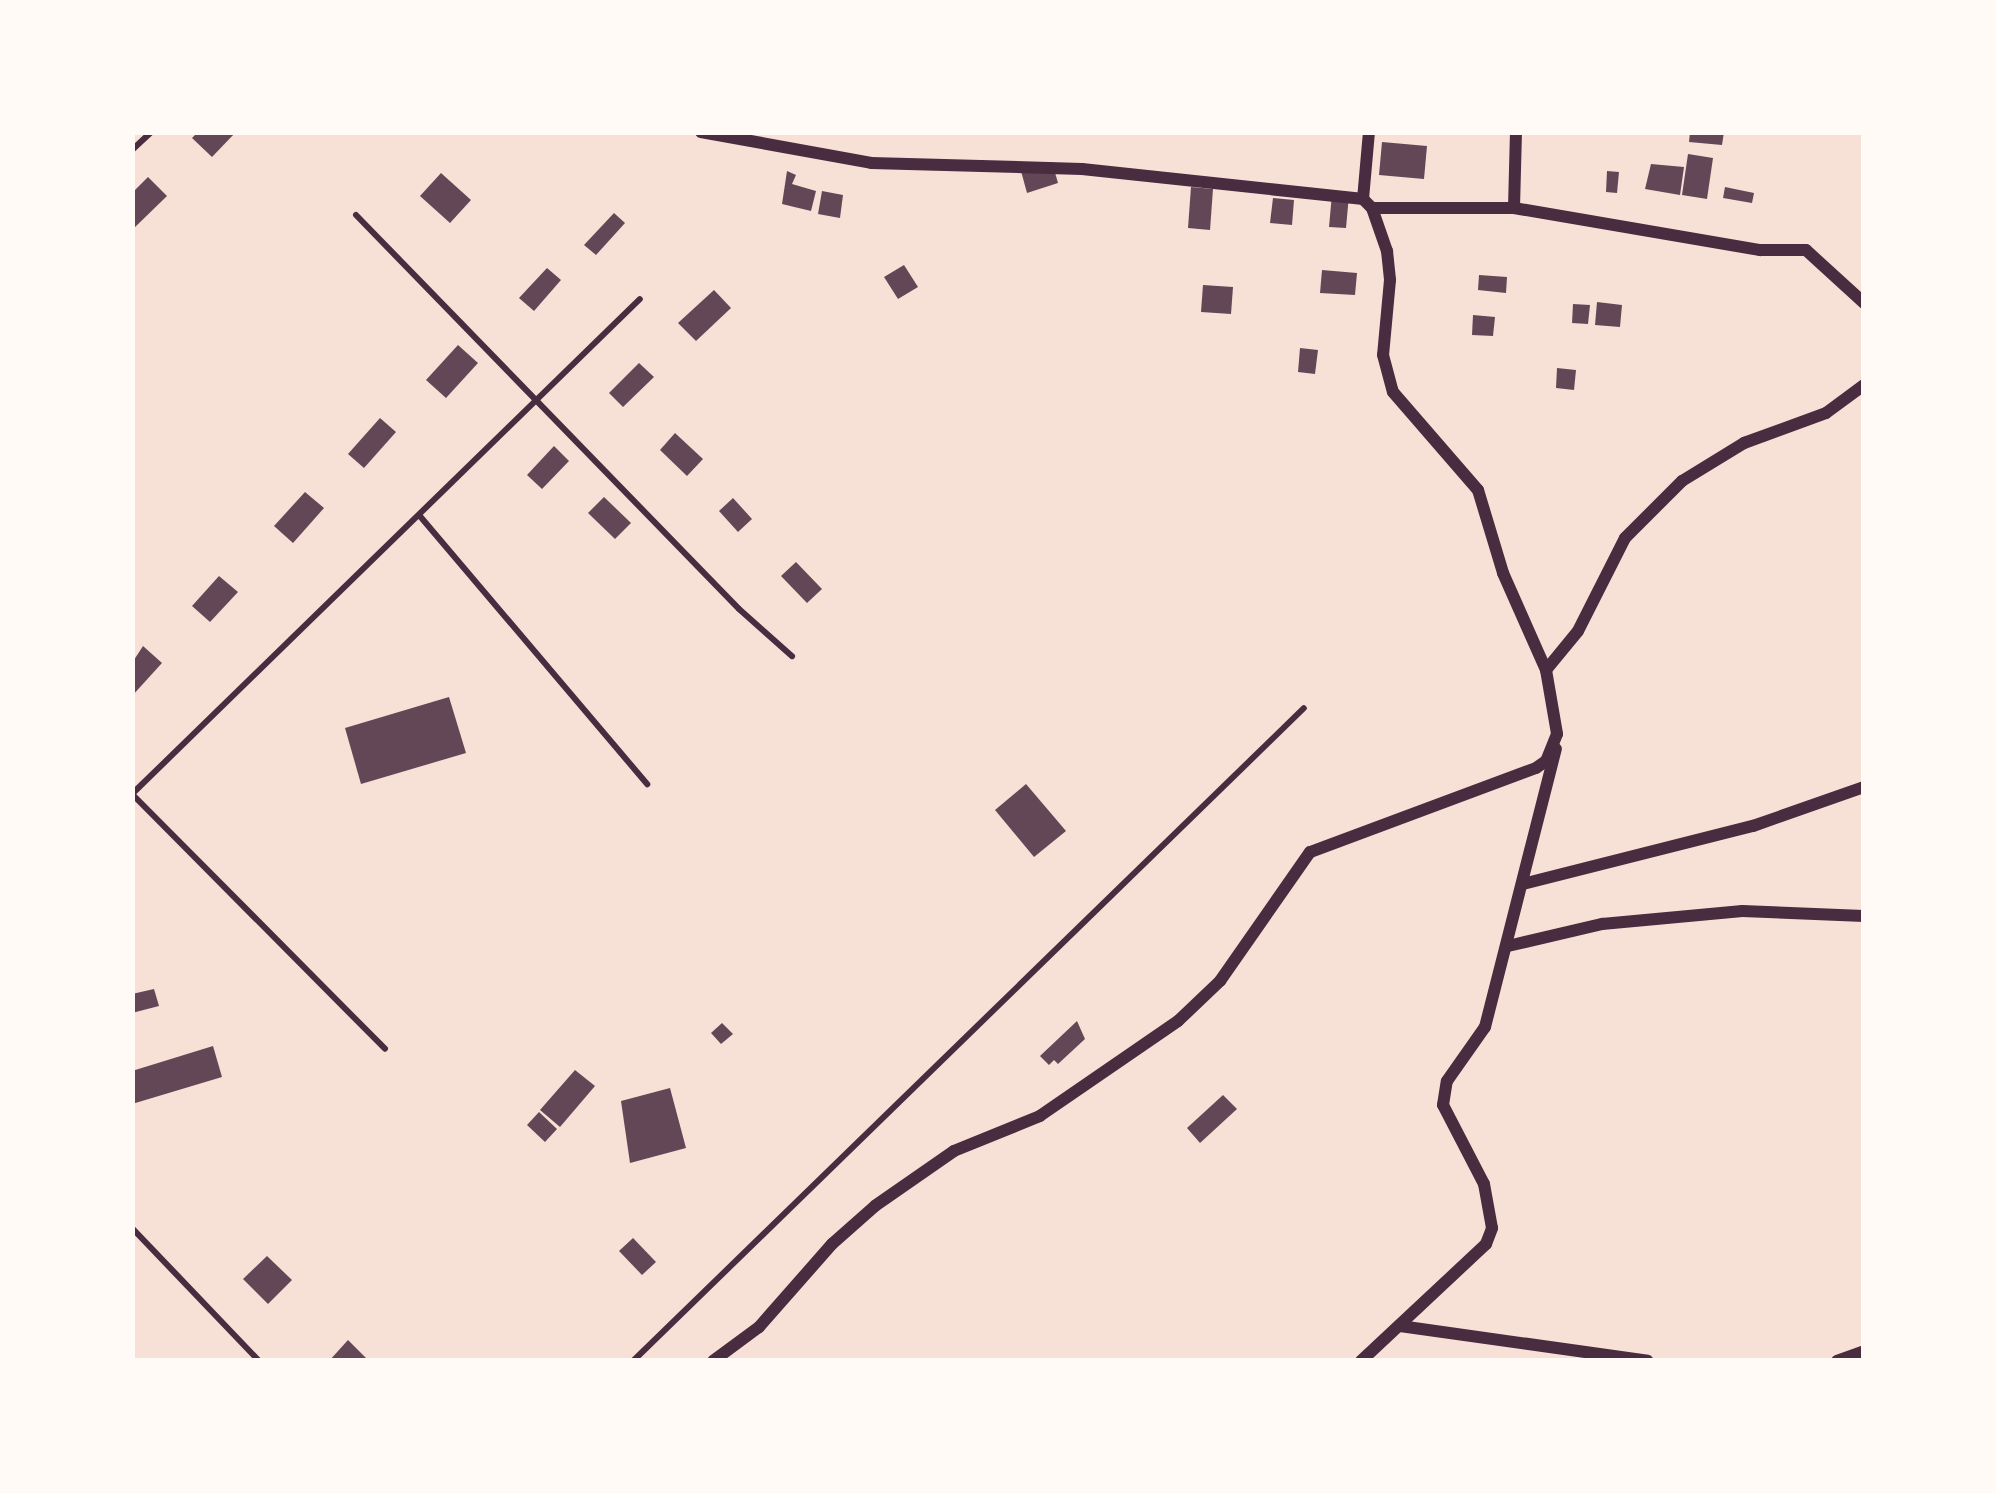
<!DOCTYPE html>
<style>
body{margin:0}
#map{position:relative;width:1996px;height:1493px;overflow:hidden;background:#f7e1d7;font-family:Inter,sans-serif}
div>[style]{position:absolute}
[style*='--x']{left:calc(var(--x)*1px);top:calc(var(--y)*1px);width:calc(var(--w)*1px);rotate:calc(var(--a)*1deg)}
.building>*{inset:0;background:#644757}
.service>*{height:6px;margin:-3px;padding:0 3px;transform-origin:3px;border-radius:3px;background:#4a2c40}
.minor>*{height:12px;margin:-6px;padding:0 6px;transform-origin:6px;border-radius:6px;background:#4a2c40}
span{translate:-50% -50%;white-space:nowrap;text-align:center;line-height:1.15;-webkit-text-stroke:12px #fffaf5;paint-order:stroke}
.frame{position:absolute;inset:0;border:135px solid #fffaf5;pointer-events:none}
</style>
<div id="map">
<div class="building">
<div style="clip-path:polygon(198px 132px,236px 132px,212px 157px,192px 138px)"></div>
<div style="clip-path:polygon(1690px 132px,1724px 132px,1722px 145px,1689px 142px)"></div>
<div style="clip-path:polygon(1382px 142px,1427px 146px,1424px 179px,1379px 175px)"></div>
<div style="clip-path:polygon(1688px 154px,1713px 158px,1707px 199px,1682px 195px)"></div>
<div style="clip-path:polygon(1052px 162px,1058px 183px,1027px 193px,1021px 171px)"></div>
<div style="clip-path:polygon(1651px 164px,1684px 167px,1680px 195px,1645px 189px)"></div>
<div style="clip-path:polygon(787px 171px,796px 175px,792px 184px,816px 191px,811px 211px,782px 204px)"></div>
<div style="clip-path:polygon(1607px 171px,1619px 172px,1617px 193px,1606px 192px)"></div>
<div style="clip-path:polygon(441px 173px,471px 200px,450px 223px,420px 196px)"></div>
<div style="clip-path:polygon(148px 177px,167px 196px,132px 230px,132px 193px)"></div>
<div style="clip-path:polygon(1191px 187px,1213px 189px,1210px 230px,1188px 228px)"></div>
<div style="clip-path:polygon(1725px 187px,1754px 193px,1752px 203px,1723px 198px)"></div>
<div style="clip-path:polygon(822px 191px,843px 195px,840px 218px,818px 214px)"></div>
<div style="clip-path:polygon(1332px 194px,1349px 195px,1346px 228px,1329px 227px)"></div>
<div style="clip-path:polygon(1273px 198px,1294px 200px,1292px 225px,1270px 223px)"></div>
<div style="clip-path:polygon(614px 213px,625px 223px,596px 255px,584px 245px)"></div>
<div style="clip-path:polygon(904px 265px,918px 287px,898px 299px,884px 277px)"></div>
<div style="clip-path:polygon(547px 268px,561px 280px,534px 311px,519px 298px)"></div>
<div style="clip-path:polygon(1322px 270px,1357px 273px,1355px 295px,1320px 293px)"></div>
<div style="clip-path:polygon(1479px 275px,1507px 277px,1506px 293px,1478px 290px)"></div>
<div style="clip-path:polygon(1203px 285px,1233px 287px,1231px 314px,1201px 312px)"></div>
<div style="clip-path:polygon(714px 290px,731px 308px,696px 341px,678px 323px)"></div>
<div style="clip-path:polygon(1597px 302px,1622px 305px,1620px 327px,1595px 325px)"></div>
<div style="clip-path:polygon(1573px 304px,1590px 305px,1588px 324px,1572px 323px)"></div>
<div style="clip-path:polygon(1473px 315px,1495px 317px,1493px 336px,1472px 335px)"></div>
<div style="clip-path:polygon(458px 345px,478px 363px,446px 398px,426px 380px)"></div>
<div style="clip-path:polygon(1300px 348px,1318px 350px,1315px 374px,1298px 372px)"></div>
<div style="clip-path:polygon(639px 363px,654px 377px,623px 407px,609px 393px)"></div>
<div style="clip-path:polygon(1557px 368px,1576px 370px,1574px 390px,1556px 388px)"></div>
<div style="clip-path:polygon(380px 418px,396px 432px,364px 468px,348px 454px)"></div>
<div style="clip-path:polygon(675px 433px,703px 459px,687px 476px,660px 450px)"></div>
<div style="clip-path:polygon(554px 446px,569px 461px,542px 489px,527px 475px)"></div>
<div style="clip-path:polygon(305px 492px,324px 508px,293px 543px,274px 526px)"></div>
<div style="clip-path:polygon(604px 497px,631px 523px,615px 539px,588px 513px)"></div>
<div style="clip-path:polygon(733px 498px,752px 519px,738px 532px,719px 511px)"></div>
<div style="clip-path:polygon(796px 562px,822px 589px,807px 603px,781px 576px)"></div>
<div style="clip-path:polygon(219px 576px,238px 592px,210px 622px,192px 606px)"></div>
<div style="clip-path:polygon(143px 646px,162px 663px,132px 696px,132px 663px)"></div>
<div style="clip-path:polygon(449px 697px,466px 753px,361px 784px,345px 728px)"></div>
<div style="clip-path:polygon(1026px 784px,1066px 831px,1034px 857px,995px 810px)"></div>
<div style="clip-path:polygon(154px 989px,159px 1006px,132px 1013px,132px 994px)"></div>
<div style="clip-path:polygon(1077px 1021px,1085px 1039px,1058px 1064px,1054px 1060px,1049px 1065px,1040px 1056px)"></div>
<div style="clip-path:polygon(722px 1023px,733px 1034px,721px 1044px,711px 1033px)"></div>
<div style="clip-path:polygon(213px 1046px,222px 1077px,132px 1104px,132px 1071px)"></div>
<div style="clip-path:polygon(575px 1070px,595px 1086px,560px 1127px,540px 1110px)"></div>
<div style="clip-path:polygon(670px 1088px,686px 1148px,630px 1163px,621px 1101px)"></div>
<div style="clip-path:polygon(1223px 1095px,1237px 1109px,1200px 1143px,1187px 1128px)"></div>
<div style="clip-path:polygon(539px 1112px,557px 1129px,545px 1142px,527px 1125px)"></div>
<div style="clip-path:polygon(633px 1238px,656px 1262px,642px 1275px,619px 1251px)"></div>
<div style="clip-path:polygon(267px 1256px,292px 1280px,268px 1304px,243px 1279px)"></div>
<div style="clip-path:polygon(348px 1340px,369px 1361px,329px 1361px)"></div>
</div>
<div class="service">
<div style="--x:132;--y:150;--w:26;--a:-43"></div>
<div style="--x:356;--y:215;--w:549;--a:45.81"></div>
<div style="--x:739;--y:609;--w:71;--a:41.6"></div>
<div style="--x:419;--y:515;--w:353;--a:49.7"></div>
<div style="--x:132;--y:794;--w:709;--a:-44.26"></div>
<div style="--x:132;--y:794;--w:359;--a:45.2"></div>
<div style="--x:132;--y:1228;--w:184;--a:46.3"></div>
<div style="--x:633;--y:1361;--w:936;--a:-44.22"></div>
</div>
<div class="minor">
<div style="--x:701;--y:132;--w:173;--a:10.3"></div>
<div style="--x:871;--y:163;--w:211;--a:1.6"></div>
<div style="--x:1082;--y:169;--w:283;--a:6.1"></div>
<div style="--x:1363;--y:199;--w:13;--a:45"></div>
<div style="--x:1372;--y:208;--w:46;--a:70.8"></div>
<div style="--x:1387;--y:251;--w:29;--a:84"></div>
<div style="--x:1390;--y:280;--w:75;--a:95.3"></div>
<div style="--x:1383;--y:355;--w:38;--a:75"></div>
<div style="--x:1393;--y:392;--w:130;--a:49.1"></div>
<div style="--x:1478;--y:490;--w:87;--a:73.2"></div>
<div style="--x:1503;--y:573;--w:106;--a:66.1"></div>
<div style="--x:1546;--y:670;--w:65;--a:80.2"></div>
<div style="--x:1557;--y:734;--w:29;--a:112"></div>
<div style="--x:1546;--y:761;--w:12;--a:145"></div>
<div style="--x:1536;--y:768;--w:241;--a:159.6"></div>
<div style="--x:1310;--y:852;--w:157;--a:124.9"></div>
<div style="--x:1220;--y:981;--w:58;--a:136.4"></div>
<div style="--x:1178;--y:1021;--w:168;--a:145.5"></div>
<div style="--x:1040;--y:1116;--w:93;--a:157.9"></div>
<div style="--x:954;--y:1151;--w:96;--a:145.2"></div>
<div style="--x:875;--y:1206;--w:57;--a:138.5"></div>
<div style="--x:832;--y:1244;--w:111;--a:131.3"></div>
<div style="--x:759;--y:1327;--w:57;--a:143.5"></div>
<div style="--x:1363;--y:199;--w:67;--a:-84.9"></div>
<div style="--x:1372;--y:208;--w:142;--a:0"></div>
<div style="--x:1514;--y:208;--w:250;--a:9.7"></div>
<div style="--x:1760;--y:250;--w:46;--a:0"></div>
<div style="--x:1806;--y:250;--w:79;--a:42.4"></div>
<div style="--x:1514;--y:208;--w:76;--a:-88.5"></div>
<div style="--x:1546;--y:670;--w:50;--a:-50.6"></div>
<div style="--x:1578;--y:631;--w:104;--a:-63.2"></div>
<div style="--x:1625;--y:538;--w:81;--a:-45"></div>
<div style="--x:1682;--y:481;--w:73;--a:-31.5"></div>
<div style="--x:1744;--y:443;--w:87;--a:-20.1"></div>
<div style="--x:1826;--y:413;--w:47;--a:-36.4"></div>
<div style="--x:1523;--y:884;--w:237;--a:-14.2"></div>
<div style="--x:1753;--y:826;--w:118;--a:-19.4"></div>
<div style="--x:1508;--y:946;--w:97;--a:-13.2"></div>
<div style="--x:1602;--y:924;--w:141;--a:-5.3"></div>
<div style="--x:1742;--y:911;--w:122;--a:2.3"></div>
<div style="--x:1400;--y:1326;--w:250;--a:8"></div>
<div style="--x:1361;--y:1361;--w:171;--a:-43.1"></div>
<div style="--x:1486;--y:1244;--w:17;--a:-69"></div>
<div style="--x:1492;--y:1228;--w:45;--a:-100.3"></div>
<div style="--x:1484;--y:1184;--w:89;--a:-117.4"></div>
<div style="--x:1443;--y:1105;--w:24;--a:-81"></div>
<div style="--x:1447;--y:1081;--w:66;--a:-54.9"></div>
<div style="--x:1485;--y:1027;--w:287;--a:-75.7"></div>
<div style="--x:1837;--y:1361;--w:29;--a:-20"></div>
</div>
<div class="frame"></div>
</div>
